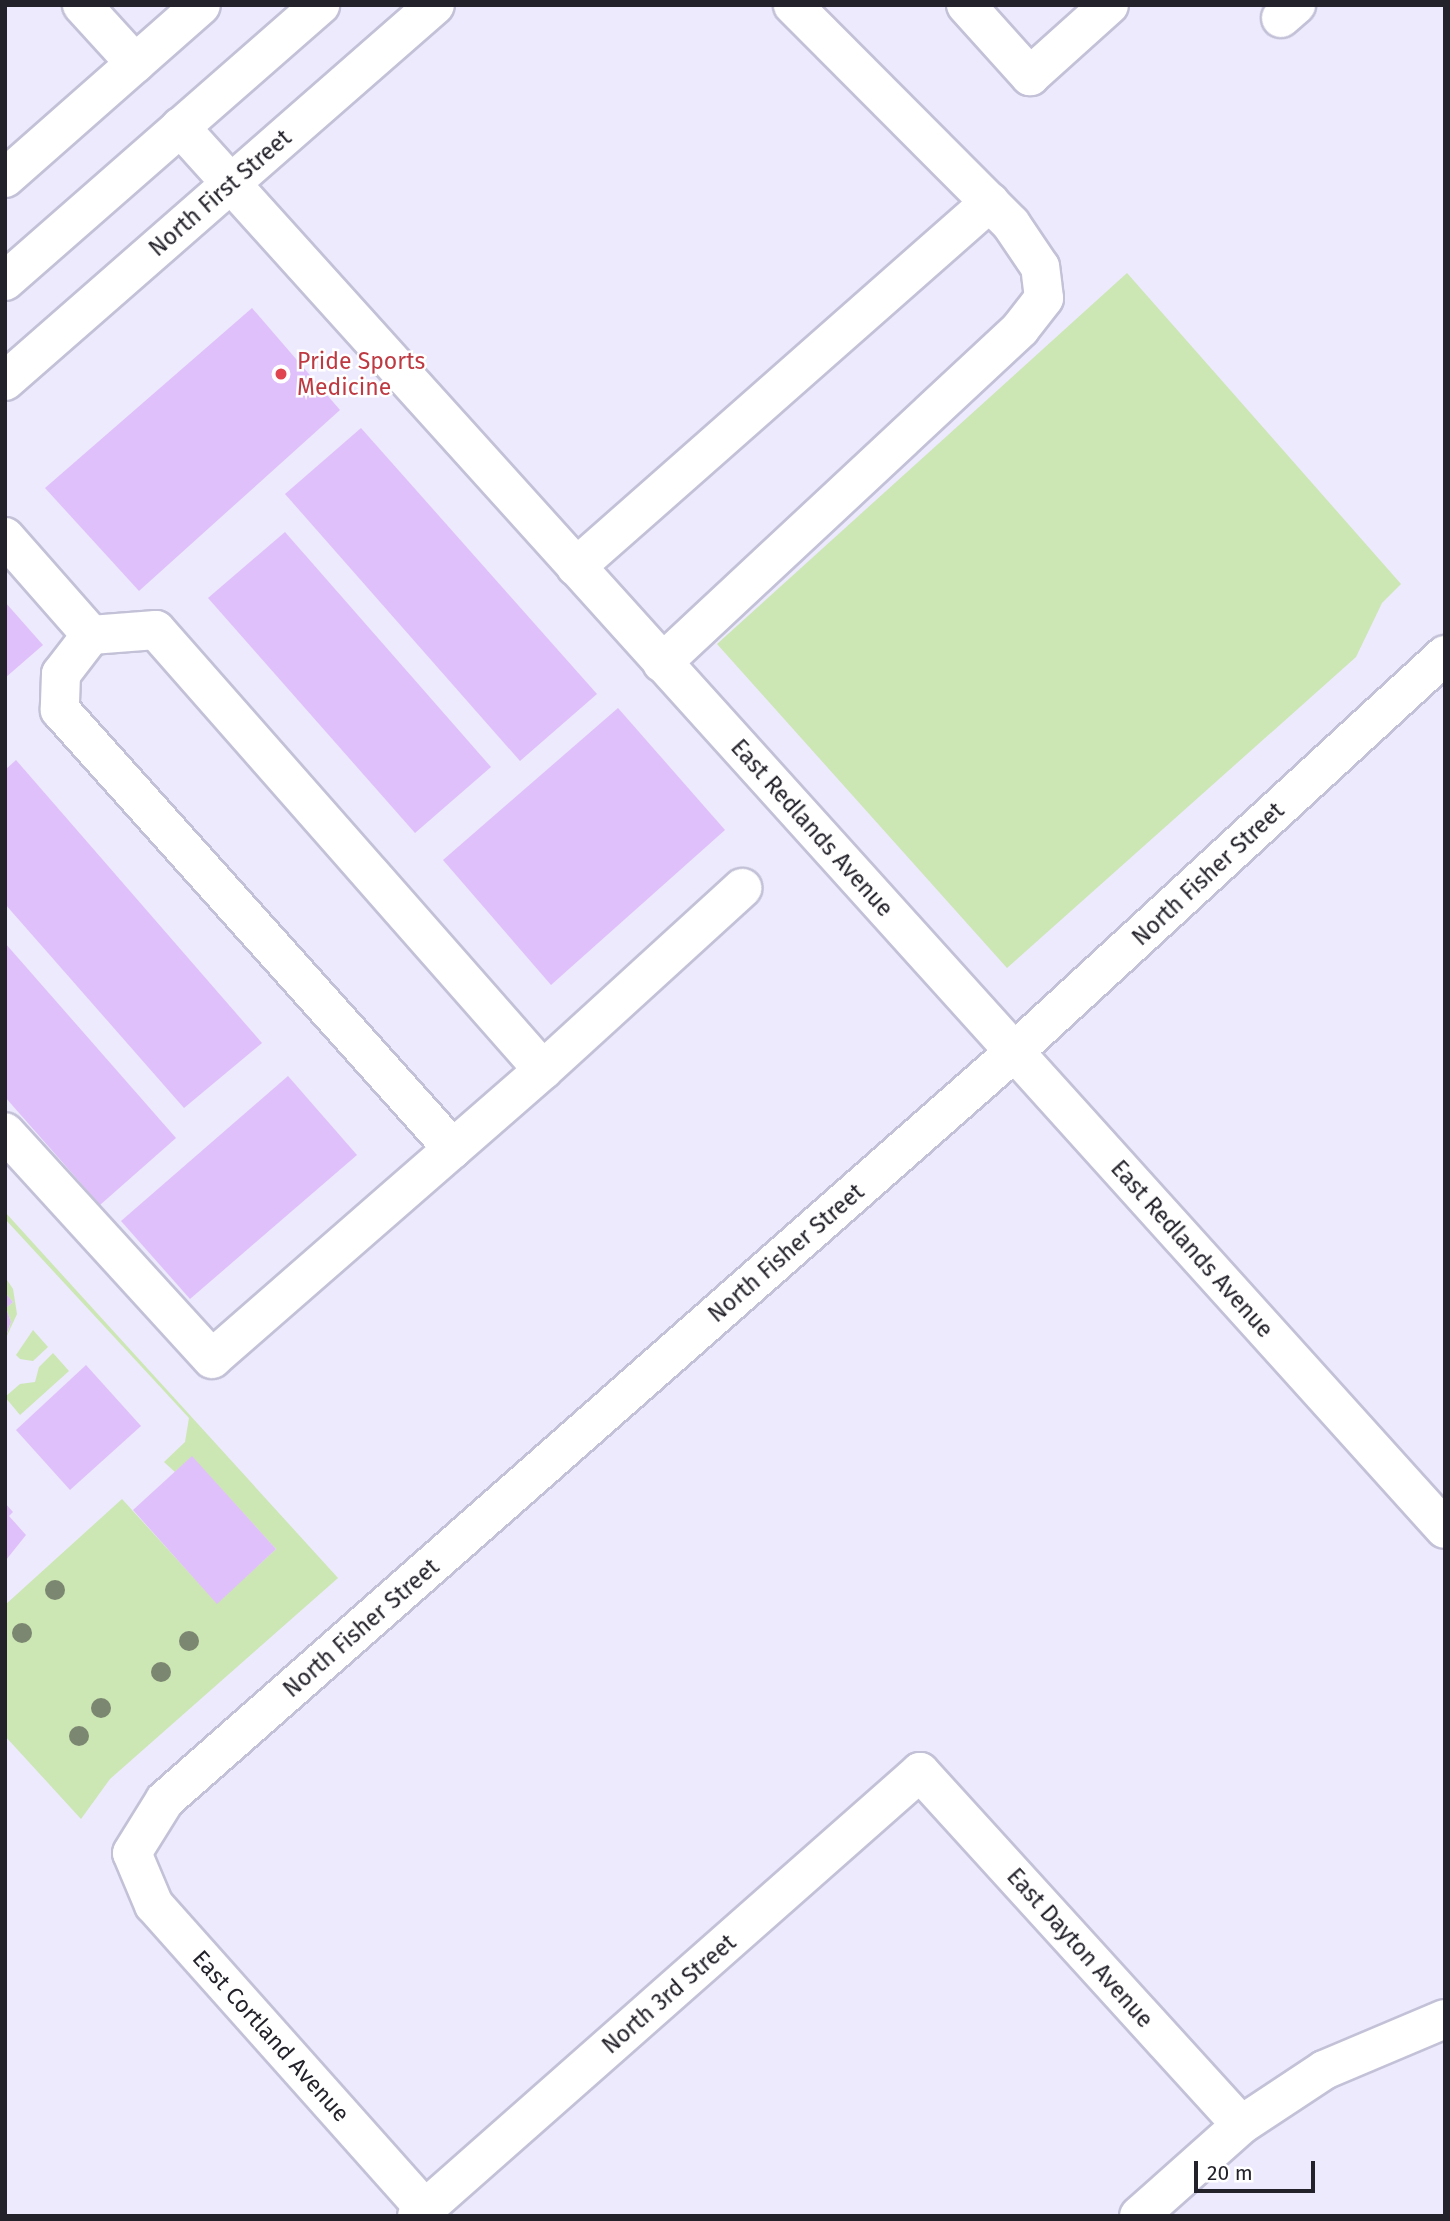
<!DOCTYPE html>
<style>
body{margin:0}
#map{position:relative;width:1450px;height:2221px;overflow:hidden;background:#eceafc;font-family:"Fira Sans",sans-serif}
div>[style]{position:absolute}
[style*='--x']{left:calc(var(--x)*1px);top:calc(var(--y)*1px);width:calc(var(--w)*1px);rotate:calc(var(--a)*1deg)}
.green>*{inset:0;background:#cce6b4}
.building>*{inset:0;background:#e0c0fa}
.roads{filter:drop-shadow(2px 0 #c3c1d7) drop-shadow(-2px 0 #c3c1d7) drop-shadow(0 2px #c3c1d7) drop-shadow(0 -2px #c3c1d7)}
.minor>*{height:38px;margin:-19px;padding:0 19px;transform-origin:19px;border-radius:19px;background:#fff}
.major>*{height:38px;margin:-19px;padding:0 19px;transform-origin:19px;border-radius:19px;background:#fff}
.trees>*{width:20px;height:20px;margin:-10px;border-radius:50%;background:#7c8771}
.dots>*{width:19px;height:19px;translate:-50% -50%;box-sizing:border-box;border:4px solid #fff;border-radius:50%}
span{translate:-50% -50%;white-space:nowrap;text-align:center;line-height:1.15;-webkit-text-stroke:5px #fff;paint-order:stroke}
.street-label{font-size:23px;color:#23222a}
.health-label{font-size:23px;color:#be3a42}
.left{translate:0 -50%;text-align:left}
.frame{position:absolute;inset:0;border:7px solid #23222a;pointer-events:none}
.scale{position:absolute;left:1194px;top:2161px;width:121px;height:32px;box-sizing:border-box;border:4px solid #23222a;border-top:0;padding-left:9px;font-size:21px;line-height:24px;white-space:nowrap;color:#23222a;-webkit-text-stroke:5px #fff;paint-order:stroke}
</style>
<div id="map">
<div class="green">
<div style="clip-path:polygon(1127px 273px,1401px 584px,1382px 603px,1356px 657px,1007px 968px,717px 644px)"></div>
<div style="clip-path:polygon(5px 1212px,338px 1578px,110px 1779px,81px 1819px,5px 1736px,5px 1605px,122px 1499px,217px 1603px,276px 1549px,192px 1457px,175px 1472px,164px 1462px,185px 1442px,189px 1418px,5px 1219px)"></div>
<div style="clip-path:polygon(5px 1277px,13px 1289px,17px 1314px,5px 1340px,11px 1322px,6px 1308px,13px 1302px,5px 1293px)"></div>
<div style="clip-path:polygon(33px 1330px,48px 1347px,33px 1361px,20px 1359px,16px 1355px)"></div>
<div style="clip-path:polygon(53px 1353px,69px 1371px,20px 1415px,5px 1397px,20px 1384px,35px 1382px,39px 1367px)"></div>
</div>
<div class="building">
<div style="clip-path:polygon(252px 308px,340px 410px,139px 591px,45px 488px)"></div>
<div style="clip-path:polygon(361px 428px,597px 694px,520px 761px,285px 494px)"></div>
<div style="clip-path:polygon(285px 532px,491px 767px,415px 833px,208px 598px)"></div>
<div style="clip-path:polygon(5px 602px,43px 645px,5px 678px)"></div>
<div style="clip-path:polygon(618px 708px,725px 830px,551px 985px,443px 860px)"></div>
<div style="clip-path:polygon(16px 760px,262px 1043px,184px 1108px,5px 904px,5px 770px)"></div>
<div style="clip-path:polygon(5px 943px,176px 1138px,100px 1205px,5px 1097px)"></div>
<div style="clip-path:polygon(288px 1076px,357px 1155px,190px 1299px,121px 1221px)"></div>
<div style="clip-path:polygon(5px 1293px,13px 1302px,6px 1308px,11px 1322px,5px 1338px)"></div>
<div style="clip-path:polygon(86px 1365px,141px 1426px,70px 1490px,16px 1430px)"></div>
<div style="clip-path:polygon(192px 1456px,276px 1549px,217px 1604px,133px 1510px)"></div>
<div style="clip-path:polygon(5px 1503px,13px 1512px,9px 1516px,26px 1535px,6px 1560px)"></div>
</div>
<div class="roads">
<div class="minor">
<div style="--x:82;--y:5;--w:79;--a:47.6"></div>
<div style="--x:966;--y:5;--w:96;--a:48"></div>
<div style="--x:1030;--y:76;--w:106;--a:-41.9"></div>
<div style="--x:1281;--y:18;--w:20;--a:-41"></div>
<div style="--x:180;--y:127;--w:1888;--a:47.94"></div>
<div style="--x:5;--y:178;--w:261;--a:-41.4"></div>
<div style="--x:5;--y:537;--w:130;--a:48.7"></div>
<div style="--x:91;--y:635;--w:65;--a:-4.4"></div>
<div style="--x:156;--y:630;--w:586;--a:48.67"></div>
<div style="--x:543;--y:1070;--w:439;--a:138.9"></div>
<div style="--x:212;--y:1359;--w:307;--a:-132.4"></div>
<div style="--x:576;--y:567;--w:552;--a:-41.4"></div>
<div style="--x:91;--y:635;--w:49;--a:127.6"></div>
<div style="--x:61;--y:674;--w:36;--a:92"></div>
<div style="--x:60;--y:710;--w:589;--a:48.16"></div>
<div style="--x:662;--y:663;--w:490;--a:-43"></div>
<div style="--x:1020;--y:329;--w:39;--a:-52"></div>
<div style="--x:1044;--y:298;--w:31;--a:-97"></div>
<div style="--x:1040;--y:267;--w:52;--a:-124"></div>
<div style="--x:1011;--y:224;--w:309;--a:-134.9"></div>
<div style="--x:543;--y:1070;--w:270;--a:-42.4"></div>
<div style="--x:425;--y:2209;--w:407;--a:-131.7"></div>
<div style="--x:154;--y:1905;--w:56;--a:-112.9"></div>
<div style="--x:132;--y:1853;--w:62;--a:-58.1"></div>
<div style="--x:165;--y:1800;--w:1132;--a:-41.38"></div>
<div style="--x:1014;--y:1052;--w:586;--a:-42.65"></div>
<div style="--x:417;--y:2216;--w:671;--a:-41.43"></div>
<div style="--x:920;--y:1772;--w:477;--a:47.7"></div>
<div style="--x:1139;--y:2216;--w:137;--a:-41.7"></div>
<div style="--x:1241;--y:2125;--w:100;--a:-33.5"></div>
<div style="--x:1324;--y:2070;--w:131;--a:-22.9"></div>
</div>
<div class="major">
<div style="--x:5;--y:281;--w:419;--a:-41.2"></div>
<div style="--x:5;--y:381;--w:571;--a:-41.17"></div>
</div>
</div>
<div class="trees">
<div style="left:55px;top:1590px"></div>
<div style="left:22px;top:1633px"></div>
<div style="left:189px;top:1641px"></div>
<div style="left:161px;top:1672px"></div>
<div style="left:101px;top:1708px"></div>
<div style="left:79px;top:1736px"></div>
</div>
<div class="dots">
<div style="left:281px;top:374px;background:#e0444e"></div>
</div>
<div class="street-label">
<span style="left:220px;top:193px;rotate:-41deg">North First Street</span>
<span style="left:812px;top:828px;rotate:48deg">East Redlands Avenue</span>
<span style="left:1208px;top:874px;rotate:-43deg">North Fisher Street</span>
<span style="left:1192px;top:1249px;rotate:48deg">East Redlands Avenue</span>
<span style="left:786px;top:1253px;rotate:-41deg">North Fisher Street</span>
<span style="left:361px;top:1628px;rotate:-41deg">North Fisher Street</span>
<span style="left:1080px;top:1948px;rotate:48deg">East Dayton Avenue</span>
<span style="left:669px;top:1994px;rotate:-41deg">North 3rd Street</span>
<span style="left:271px;top:2036px;rotate:48deg">East Cortland Avenue</span>
</div>
<div class="health-label">
<span class="left" style="left:297px;top:374px">Pride Sports<br>Medicine</span>
</div>
<div class="frame"></div>
<div class="scale">20 m</div>
</div>
